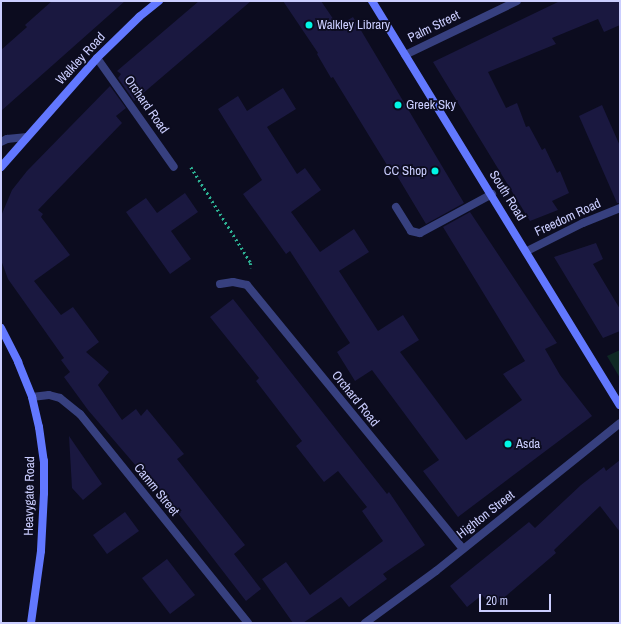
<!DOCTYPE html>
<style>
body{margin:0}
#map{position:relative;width:621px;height:624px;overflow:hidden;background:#0c0c1f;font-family:"Archivo Narrow",sans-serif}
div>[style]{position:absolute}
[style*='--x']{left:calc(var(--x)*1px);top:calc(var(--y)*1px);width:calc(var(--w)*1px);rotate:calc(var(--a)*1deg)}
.green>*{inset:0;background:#0f2924}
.building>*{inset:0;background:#1a1840}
.path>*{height:2.5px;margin-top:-1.25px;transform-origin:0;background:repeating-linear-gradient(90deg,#2db193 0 2px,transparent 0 5px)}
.lane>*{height:8px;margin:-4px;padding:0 4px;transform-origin:4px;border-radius:4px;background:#37407f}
.street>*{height:8px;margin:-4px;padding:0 4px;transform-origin:4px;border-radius:4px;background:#37407f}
.secondary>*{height:8px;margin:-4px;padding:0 4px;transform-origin:4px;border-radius:4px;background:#6278ff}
.dots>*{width:11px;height:11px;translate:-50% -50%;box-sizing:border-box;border:2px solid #0c0c1f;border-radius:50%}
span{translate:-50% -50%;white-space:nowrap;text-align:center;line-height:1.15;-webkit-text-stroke:3.5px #0c0c1f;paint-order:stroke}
.poi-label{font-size:13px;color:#cbceff}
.left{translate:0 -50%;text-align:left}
.right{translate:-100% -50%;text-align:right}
.street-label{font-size:13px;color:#cbceff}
.frame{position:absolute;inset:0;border:2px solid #cbceff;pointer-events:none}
.scale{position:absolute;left:479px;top:594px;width:72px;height:18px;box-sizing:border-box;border:2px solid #cbceff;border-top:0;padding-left:5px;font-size:12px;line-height:14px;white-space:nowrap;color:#cbceff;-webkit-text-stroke:3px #0c0c1f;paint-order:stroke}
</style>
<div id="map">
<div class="green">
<div style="clip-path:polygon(620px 350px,620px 378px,607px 356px)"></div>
</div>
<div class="building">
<div style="clip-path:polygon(52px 1px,125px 1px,1px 111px,1px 50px,27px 27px,25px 25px)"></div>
<div style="clip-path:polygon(199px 1px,251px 1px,134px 101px,118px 78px,121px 74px,117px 71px)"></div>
<div style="clip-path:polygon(283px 1px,321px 1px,338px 26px,353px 17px,464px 203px,426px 224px,390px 164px,387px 165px,333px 77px,331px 78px,317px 54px,318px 53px)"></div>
<div style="clip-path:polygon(560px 1px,620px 1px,620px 25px,604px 32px,598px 19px,552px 38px,556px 44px,488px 72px,506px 108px,517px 103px,526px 127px,529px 126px,542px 150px,545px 148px,557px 173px,560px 171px,569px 193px,552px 201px,558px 210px,530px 221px,433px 62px)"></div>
<div style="clip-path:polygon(110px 86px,126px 108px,116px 116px,122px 123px,38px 210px,43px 214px,41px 217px,70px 255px,34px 281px,61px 315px,73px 307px,99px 342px,86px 352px,109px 372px,98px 385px,122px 420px,136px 409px,141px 416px,147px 409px,184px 454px,177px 459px,245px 545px,234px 554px,261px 589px,246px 601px,157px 486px,155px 488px,88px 410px,64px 377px,70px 372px,61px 360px,64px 358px,8px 279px,1px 260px,1px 216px,12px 190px,27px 171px)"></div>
<div style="clip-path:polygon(283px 88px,296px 109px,267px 127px,297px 174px,305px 168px,321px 190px,291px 212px,320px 252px,354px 229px,369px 252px,339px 271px,378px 331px,403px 315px,419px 340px,400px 352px,466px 440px,522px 400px,503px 374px,525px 361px,443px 227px,470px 212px,557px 343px,545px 349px,560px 375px,592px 416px,458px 517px,423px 471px,439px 460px,372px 370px,355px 381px,337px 352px,350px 343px,290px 251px,286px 254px,243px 194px,262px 180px,218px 109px,238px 96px,247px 111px)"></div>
<div style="clip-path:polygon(602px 105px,620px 146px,620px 203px,617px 203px,579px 116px)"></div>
<div style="clip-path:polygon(185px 193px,198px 212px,171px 231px,191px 259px,170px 274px,126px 212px,146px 198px,157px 213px)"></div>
<div style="clip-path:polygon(596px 243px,603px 259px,593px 264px,620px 309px,620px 331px,603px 338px,554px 257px)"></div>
<div style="clip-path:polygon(233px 299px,387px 494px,389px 492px,425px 545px,383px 574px,387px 579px,349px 607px,341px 597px,303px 623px,293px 623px,262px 579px,286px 562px,310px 595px,383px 541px,362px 511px,367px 507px,338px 471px,324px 482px,296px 446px,302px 441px,256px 381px,259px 378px,210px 317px)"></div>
<div style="clip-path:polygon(69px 436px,102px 484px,83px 500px,72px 488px)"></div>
<div style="clip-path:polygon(620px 460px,620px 532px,600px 506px,554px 550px,556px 553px,493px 607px,482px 595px,467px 607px,450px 586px,529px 522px,535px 528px,581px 485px,604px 467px,606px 471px)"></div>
<div style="clip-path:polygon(125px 512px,139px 531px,107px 554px,93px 535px)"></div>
<div style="clip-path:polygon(167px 559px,195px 595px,170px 614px,142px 578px)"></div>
</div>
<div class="path">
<div style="--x:191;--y:167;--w:113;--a:58"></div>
<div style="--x:251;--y:263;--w:5;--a:101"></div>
</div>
<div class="lane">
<div style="--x:396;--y:207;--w:28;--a:58"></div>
<div style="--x:411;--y:231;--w:9;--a:13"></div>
<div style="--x:420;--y:233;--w:82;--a:-28.4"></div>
</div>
<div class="street">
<div style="--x:405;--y:55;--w:124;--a:-25.7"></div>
<div style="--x:97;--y:58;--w:133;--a:54.8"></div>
<div style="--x:1;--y:142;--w:7;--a:-27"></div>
<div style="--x:7;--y:139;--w:18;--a:-6"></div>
<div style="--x:527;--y:251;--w:63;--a:-26.6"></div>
<div style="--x:583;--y:223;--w:40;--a:-22"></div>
<div style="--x:220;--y:284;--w:13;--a:-9"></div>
<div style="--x:233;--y:282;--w:14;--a:12"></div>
<div style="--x:247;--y:285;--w:341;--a:50.7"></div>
<div style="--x:32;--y:397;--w:17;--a:-7"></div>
<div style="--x:49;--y:395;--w:11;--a:15"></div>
<div style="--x:60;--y:398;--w:26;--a:39"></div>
<div style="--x:80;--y:414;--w:268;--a:51.2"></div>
<div style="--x:365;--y:623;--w:88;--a:-36.2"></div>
<div style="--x:436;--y:571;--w:236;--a:-38.8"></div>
</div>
<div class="secondary">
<div style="--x:372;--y:1;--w:474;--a:58.5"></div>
<div style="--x:1;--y:167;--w:145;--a:-48.6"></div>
<div style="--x:97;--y:58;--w:59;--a:-44.3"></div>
<div style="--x:139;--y:17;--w:26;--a:-39"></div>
<div style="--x:1;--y:328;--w:38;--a:63"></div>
<div style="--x:18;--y:362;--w:38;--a:68"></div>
<div style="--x:32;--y:397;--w:31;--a:77"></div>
<div style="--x:39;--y:427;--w:34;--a:82"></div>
<div style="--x:44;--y:461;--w:32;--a:90"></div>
<div style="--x:44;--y:493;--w:58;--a:93"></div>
<div style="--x:41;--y:551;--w:73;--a:97.9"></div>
</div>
<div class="dots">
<div style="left:309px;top:25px;background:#00f6e5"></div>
<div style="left:398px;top:105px;background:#00f6e5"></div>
<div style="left:435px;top:171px;background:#00f6e5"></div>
<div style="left:508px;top:444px;background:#00f6e5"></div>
</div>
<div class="poi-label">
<span class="left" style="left:317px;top:25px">Walkley Library</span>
<span class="left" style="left:406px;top:105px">Greek Sky</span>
<span class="right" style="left:427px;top:171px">CC Shop</span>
<span class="left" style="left:516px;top:444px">Asda</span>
</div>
<div class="street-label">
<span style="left:434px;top:27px;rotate:-26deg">Palm Street</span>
<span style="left:81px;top:59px;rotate:-47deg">Walkley Road</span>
<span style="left:146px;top:105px;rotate:55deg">Orchard Road</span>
<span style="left:507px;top:196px;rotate:58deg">South Road</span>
<span style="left:568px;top:218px;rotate:-25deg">Freedom Road</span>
<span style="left:355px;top:399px;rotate:51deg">Orchard Road</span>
<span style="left:156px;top:490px;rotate:51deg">Camm Street</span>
<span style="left:30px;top:496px;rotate:-89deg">Heavygate Road</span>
<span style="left:486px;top:515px;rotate:-38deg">Highton Street</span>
</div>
<div class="frame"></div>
<div class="scale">20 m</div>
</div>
